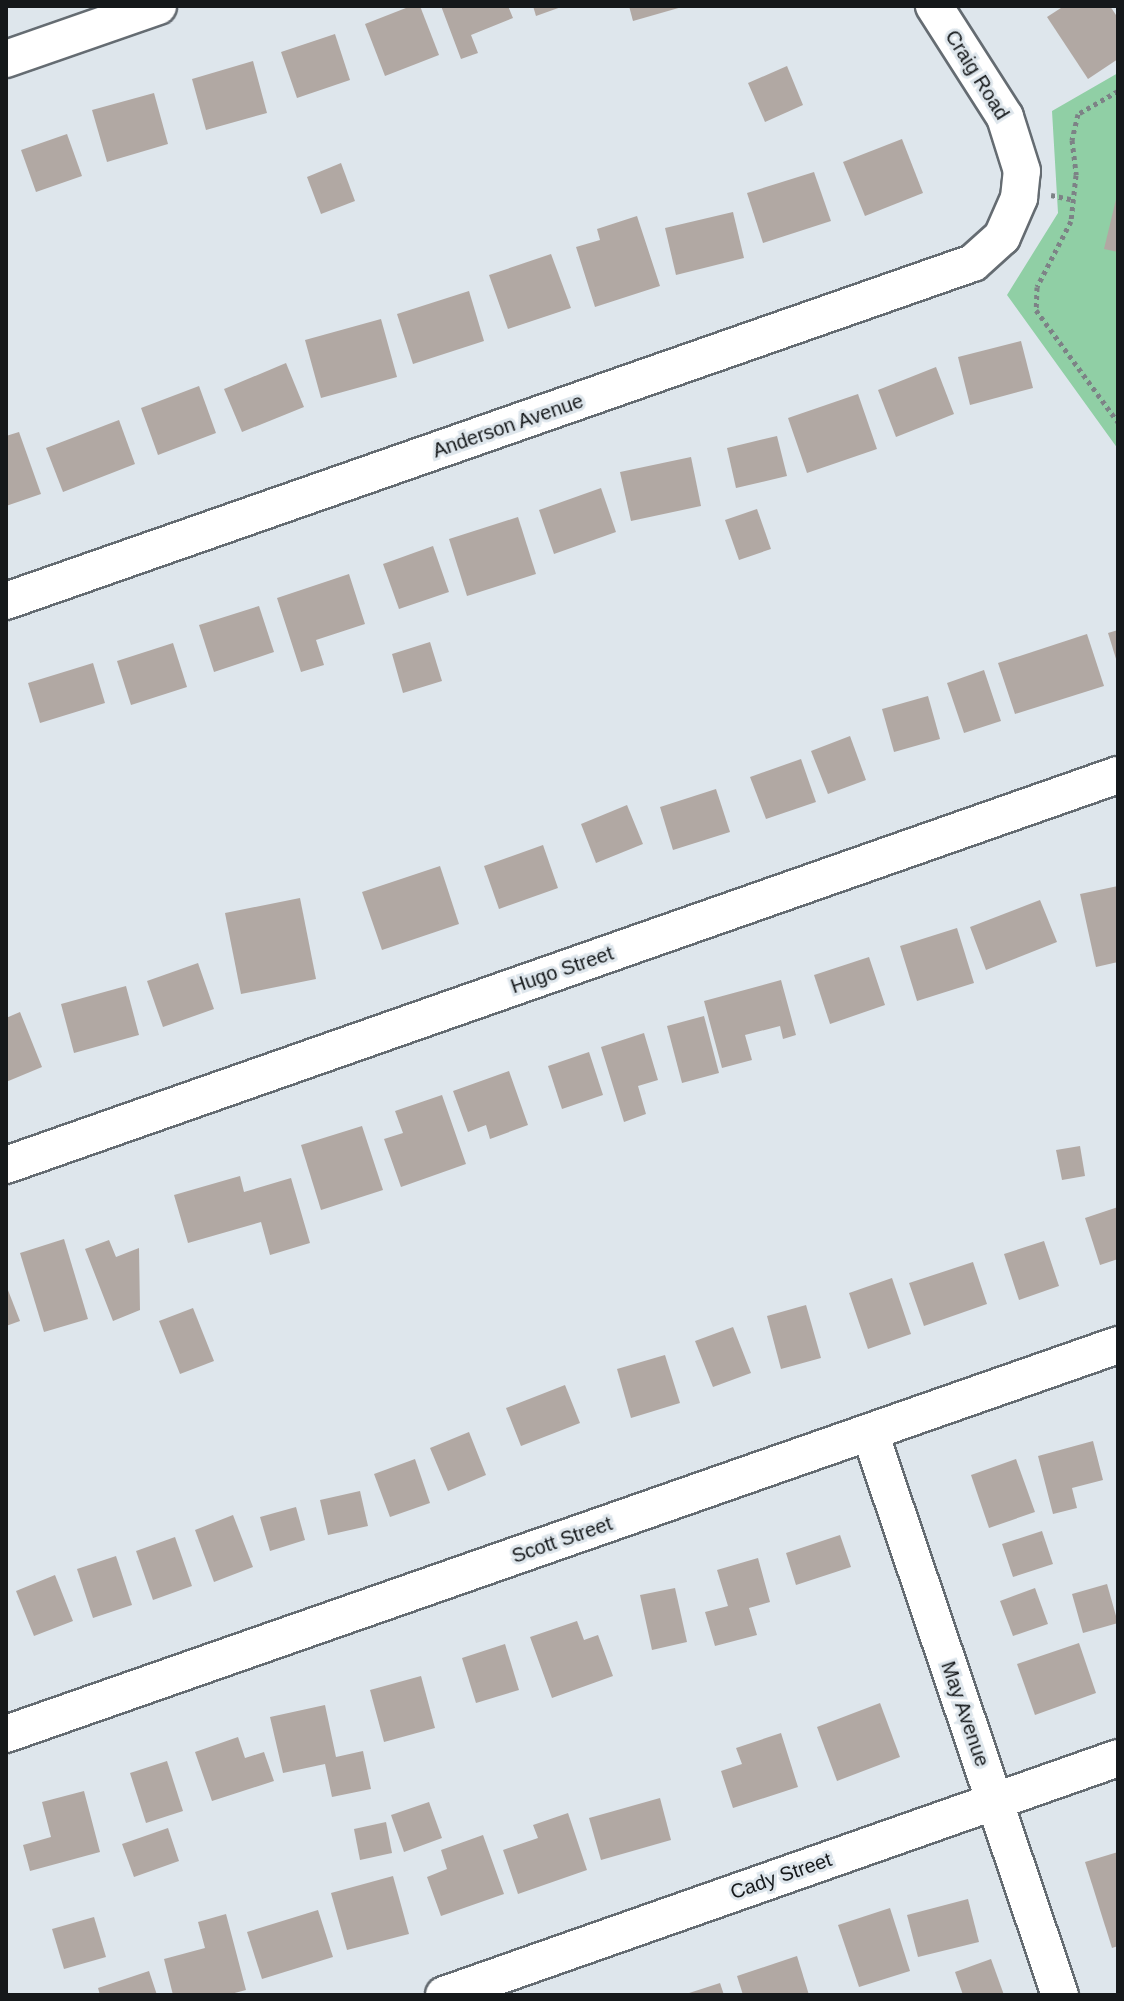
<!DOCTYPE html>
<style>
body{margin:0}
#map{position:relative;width:1124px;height:2001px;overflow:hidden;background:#dee6ec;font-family:Arial,sans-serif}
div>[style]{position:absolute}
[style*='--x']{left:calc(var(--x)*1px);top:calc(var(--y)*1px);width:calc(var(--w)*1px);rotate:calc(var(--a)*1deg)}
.green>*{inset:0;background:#90cfa5}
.building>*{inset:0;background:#b1a8a3}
.path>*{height:5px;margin-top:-2.5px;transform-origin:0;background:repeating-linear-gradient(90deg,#7d8286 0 4px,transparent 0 8px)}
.roads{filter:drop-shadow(2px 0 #656c72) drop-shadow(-2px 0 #656c72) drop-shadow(0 2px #656c72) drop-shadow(0 -2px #656c72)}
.minor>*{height:36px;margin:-18px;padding:0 18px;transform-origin:18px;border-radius:18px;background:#fff}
span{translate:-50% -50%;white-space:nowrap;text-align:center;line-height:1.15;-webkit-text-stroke:6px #dee6ec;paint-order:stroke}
.street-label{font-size:20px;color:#15181a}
.frame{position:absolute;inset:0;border:8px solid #15181a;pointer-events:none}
</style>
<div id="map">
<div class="green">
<div style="clip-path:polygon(1118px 73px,1118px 449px,1007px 295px,1058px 213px,1052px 111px)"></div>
</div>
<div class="building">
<div style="clip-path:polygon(411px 6px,420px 6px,439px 55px,385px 76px,365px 24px)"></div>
<div style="clip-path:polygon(441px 6px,508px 6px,513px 18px,471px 35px,478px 53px,461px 59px)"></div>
<div style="clip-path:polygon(533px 6px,564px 6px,536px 16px)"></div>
<div style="clip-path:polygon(629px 6px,682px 6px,682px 7px,633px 21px)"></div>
<div style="clip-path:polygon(1064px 6px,1110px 6px,1118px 18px,1118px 59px,1088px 79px,1047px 17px)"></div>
<div style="clip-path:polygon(335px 34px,350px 80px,297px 98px,281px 52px)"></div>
<div style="clip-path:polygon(253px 61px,267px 113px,206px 130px,192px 79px)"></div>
<div style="clip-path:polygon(787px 66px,803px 105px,765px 122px,748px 83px)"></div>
<div style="clip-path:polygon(154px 93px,168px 144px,107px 162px,92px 110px)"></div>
<div style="clip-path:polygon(67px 134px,82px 176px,36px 192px,21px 150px)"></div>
<div style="clip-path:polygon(902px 139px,923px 193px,865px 216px,843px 162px)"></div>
<div style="clip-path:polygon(341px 163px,355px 201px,321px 214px,307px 177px)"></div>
<div style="clip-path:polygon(814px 172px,831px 221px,763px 243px,747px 193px)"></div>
<div style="clip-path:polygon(1118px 191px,1118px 252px,1104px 249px)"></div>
<div style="clip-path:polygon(733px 212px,744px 258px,676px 275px,665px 228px)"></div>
<div style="clip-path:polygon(637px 216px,660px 286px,595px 307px,576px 247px,600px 240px,597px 229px)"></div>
<div style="clip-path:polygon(551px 254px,571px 308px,508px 329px,489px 275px)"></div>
<div style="clip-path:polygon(469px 291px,484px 341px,413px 364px,397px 314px)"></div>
<div style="clip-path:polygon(381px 319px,397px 377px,321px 398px,305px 340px)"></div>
<div style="clip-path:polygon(1021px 341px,1033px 388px,970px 405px,958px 357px)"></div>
<div style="clip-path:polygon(286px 363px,304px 407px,242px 432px,224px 389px)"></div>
<div style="clip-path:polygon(936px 367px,954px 414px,896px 437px,878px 390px)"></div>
<div style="clip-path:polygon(199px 386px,216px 433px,158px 455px,141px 408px)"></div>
<div style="clip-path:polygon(858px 394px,877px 449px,807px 473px,788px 418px)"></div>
<div style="clip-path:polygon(119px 420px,135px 464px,63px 492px,46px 448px)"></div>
<div style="clip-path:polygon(19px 432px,41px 494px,6px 506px,6px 436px)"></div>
<div style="clip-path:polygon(777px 436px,787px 476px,736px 488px,727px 448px)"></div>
<div style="clip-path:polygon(691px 457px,701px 506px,631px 521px,620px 472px)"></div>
<div style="clip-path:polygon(601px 488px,616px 532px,554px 554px,539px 510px)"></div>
<div style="clip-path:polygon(757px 509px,771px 549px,739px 560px,725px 520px)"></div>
<div style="clip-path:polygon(518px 517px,536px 574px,467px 596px,449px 539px)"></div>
<div style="clip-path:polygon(433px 546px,449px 592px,399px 609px,383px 564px)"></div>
<div style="clip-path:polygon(349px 574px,365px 624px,316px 640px,324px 665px,301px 672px,277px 598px)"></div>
<div style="clip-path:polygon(259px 606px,274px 652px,214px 672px,199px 625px)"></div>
<div style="clip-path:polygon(1118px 630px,1118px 662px,1117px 662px,1108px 633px)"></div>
<div style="clip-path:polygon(1087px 634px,1104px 686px,1015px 714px,998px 663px)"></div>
<div style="clip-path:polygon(430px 642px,442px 681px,403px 693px,392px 654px)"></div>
<div style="clip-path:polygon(173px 643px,187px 687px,131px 705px,117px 661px)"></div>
<div style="clip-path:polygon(93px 663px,105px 703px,40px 723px,28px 683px)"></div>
<div style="clip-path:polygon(984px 670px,1001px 721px,964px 733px,947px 683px)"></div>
<div style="clip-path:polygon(928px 696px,940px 739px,894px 752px,882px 709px)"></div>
<div style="clip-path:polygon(850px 736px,866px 780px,828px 794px,811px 751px)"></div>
<div style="clip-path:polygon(801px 759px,816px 802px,766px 819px,750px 777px)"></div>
<div style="clip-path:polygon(716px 789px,730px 832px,673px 850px,660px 807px)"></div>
<div style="clip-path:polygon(627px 805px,643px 844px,596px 863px,581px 824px)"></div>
<div style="clip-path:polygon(543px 845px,558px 888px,499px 909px,484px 866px)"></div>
<div style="clip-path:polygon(440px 866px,459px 924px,382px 950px,362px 892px)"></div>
<div style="clip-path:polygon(1118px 886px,1118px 962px,1096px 967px,1080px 894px)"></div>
<div style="clip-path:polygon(300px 898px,316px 979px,241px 994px,225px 913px)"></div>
<div style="clip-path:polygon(1040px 900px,1057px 942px,986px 970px,970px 927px)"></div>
<div style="clip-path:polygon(957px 928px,974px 983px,917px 1001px,900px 946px)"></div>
<div style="clip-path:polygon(869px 957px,885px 1005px,830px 1024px,814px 975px)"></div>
<div style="clip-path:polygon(198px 963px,214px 1009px,163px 1027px,147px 981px)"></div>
<div style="clip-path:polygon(781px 980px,796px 1035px,783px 1039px,780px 1026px,745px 1035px,752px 1060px,722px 1068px,704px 1001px)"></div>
<div style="clip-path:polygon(126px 986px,139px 1035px,74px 1053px,61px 1004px)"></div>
<div style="clip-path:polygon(20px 1012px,42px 1067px,6px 1082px,6px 1018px)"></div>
<div style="clip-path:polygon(704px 1016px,719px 1073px,682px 1083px,667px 1026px)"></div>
<div style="clip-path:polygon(644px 1033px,658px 1080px,638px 1086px,646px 1114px,624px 1122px,601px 1047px)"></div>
<div style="clip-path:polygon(589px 1052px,603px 1095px,562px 1109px,548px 1066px)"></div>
<div style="clip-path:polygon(509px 1071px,528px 1125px,490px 1139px,486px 1125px,468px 1132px,453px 1091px)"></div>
<div style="clip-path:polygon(442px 1095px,466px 1164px,401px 1187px,384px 1139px,403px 1133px,395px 1111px)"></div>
<div style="clip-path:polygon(362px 1126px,383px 1190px,321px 1210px,301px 1145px)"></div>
<div style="clip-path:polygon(1080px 1146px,1085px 1176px,1062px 1180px,1056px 1150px)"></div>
<div style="clip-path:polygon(240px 1176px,244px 1192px,291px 1178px,310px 1243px,270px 1255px,261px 1222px,188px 1243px,174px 1195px)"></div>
<div style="clip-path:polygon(1118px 1207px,1118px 1259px,1100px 1265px,1085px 1218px)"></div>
<div style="clip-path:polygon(64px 1239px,88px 1319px,44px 1332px,20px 1253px)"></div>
<div style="clip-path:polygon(109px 1240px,116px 1257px,139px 1248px,140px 1310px,113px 1321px,85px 1249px)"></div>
<div style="clip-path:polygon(1044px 1241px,1059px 1286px,1019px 1300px,1004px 1254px)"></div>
<div style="clip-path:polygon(973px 1262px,987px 1304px,924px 1326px,909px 1283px)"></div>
<div style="clip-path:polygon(892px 1278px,911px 1334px,868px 1349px,849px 1293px)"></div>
<div style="clip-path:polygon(6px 1285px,20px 1321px,6px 1326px)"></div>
<div style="clip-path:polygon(806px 1305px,821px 1358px,781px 1369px,767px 1316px)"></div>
<div style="clip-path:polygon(193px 1308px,214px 1361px,180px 1374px,159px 1321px)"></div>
<div style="clip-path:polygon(733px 1327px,751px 1373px,713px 1387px,695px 1341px)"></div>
<div style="clip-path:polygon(665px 1355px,680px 1403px,631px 1418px,617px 1369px)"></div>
<div style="clip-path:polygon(565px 1385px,580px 1423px,521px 1446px,506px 1408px)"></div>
<div style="clip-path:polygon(469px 1432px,486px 1475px,448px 1491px,430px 1448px)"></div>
<div style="clip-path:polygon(1093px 1441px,1103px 1480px,1072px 1488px,1077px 1508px,1053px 1514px,1038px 1456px)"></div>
<div style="clip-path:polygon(415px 1459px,430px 1503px,390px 1517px,374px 1474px)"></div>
<div style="clip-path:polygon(1016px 1459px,1035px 1512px,989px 1528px,971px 1475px)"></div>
<div style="clip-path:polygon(360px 1491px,368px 1526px,328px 1535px,320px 1500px)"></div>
<div style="clip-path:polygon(296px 1507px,305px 1540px,270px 1551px,260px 1517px)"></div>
<div style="clip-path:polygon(233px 1515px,253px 1567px,214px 1582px,195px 1530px)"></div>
<div style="clip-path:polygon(1042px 1531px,1053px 1564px,1013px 1577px,1002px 1544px)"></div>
<div style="clip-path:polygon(840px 1535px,851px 1567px,796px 1585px,786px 1553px)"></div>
<div style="clip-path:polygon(175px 1537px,192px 1586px,153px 1600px,136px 1551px)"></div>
<div style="clip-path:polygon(116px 1556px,132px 1605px,93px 1618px,77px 1569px)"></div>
<div style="clip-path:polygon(758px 1558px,770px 1602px,749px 1608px,757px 1635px,715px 1646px,705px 1612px,728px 1606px,717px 1570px)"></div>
<div style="clip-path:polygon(55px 1575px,73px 1621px,34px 1636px,16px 1591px)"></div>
<div style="clip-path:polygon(1107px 1584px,1118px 1623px,1083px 1633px,1072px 1594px)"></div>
<div style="clip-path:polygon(675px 1588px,687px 1642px,652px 1650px,640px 1595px)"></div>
<div style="clip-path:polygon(1035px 1588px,1048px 1624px,1013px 1636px,1000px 1601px)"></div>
<div style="clip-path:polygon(577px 1621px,584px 1640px,598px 1635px,613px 1676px,552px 1698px,530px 1637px)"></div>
<div style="clip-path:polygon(1079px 1643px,1096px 1693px,1035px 1715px,1017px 1664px)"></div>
<div style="clip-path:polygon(505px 1644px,519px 1690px,476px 1703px,462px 1658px)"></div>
<div style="clip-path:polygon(421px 1676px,435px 1728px,384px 1742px,370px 1690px)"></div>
<div style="clip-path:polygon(880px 1703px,900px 1757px,837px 1781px,817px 1727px)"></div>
<div style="clip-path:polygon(325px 1705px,336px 1757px,363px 1751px,371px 1789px,332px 1797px,325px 1764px,283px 1773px,270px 1717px)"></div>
<div style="clip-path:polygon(781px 1733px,798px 1787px,733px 1808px,721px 1771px,742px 1764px,736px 1748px)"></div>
<div style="clip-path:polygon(238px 1737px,245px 1758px,264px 1752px,274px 1781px,212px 1801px,195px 1752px)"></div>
<div style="clip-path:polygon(167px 1761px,183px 1811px,146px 1823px,130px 1773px)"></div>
<div style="clip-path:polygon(84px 1791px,100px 1852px,30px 1871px,23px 1845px,51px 1837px,42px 1802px)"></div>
<div style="clip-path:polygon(660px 1798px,671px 1840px,601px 1860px,589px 1818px)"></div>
<div style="clip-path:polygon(429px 1802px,442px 1838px,404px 1852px,391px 1815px)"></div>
<div style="clip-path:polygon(568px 1813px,587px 1870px,518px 1894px,503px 1850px,538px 1838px,533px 1825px)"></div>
<div style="clip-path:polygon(386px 1822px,392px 1853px,360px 1860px,354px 1829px)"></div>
<div style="clip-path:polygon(168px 1828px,179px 1861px,134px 1877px,122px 1844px)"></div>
<div style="clip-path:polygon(483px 1835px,504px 1894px,441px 1916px,427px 1877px,447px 1869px,441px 1850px)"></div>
<div style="clip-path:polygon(1118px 1852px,1118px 1946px,1112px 1948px,1085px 1862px)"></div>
<div style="clip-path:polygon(393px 1876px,409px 1934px,347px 1950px,331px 1893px)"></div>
<div style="clip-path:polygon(968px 1899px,979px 1942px,918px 1957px,907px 1915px)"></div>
<div style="clip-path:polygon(890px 1908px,910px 1971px,859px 1987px,838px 1925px)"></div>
<div style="clip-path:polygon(318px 1910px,333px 1957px,262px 1979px,247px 1932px)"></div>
<div style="clip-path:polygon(226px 1914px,246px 1990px,227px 1995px,173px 1995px,164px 1959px,205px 1948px,198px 1922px)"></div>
<div style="clip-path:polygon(94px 1917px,106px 1957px,64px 1969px,52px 1929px)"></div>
<div style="clip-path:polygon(797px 1956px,809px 1995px,743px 1995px,737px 1976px)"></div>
<div style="clip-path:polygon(991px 1959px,1004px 1995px,963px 1995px,955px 1972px)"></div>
<div style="clip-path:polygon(149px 1971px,157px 1995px,100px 1995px,98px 1988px)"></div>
<div style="clip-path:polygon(720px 1983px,724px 1995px,686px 1995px,686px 1994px)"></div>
</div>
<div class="path">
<div style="--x:1118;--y:91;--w:46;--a:150.1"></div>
<div style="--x:1078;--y:114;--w:27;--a:103"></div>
<div style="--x:1072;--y:140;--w:35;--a:83"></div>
<div style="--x:1076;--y:175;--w:46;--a:96.2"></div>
<div style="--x:1071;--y:221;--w:74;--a:117.3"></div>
<div style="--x:1037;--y:287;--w:23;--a:92"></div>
<div style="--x:1036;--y:310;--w:139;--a:53.8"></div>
<div style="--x:1051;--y:195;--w:24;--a:12"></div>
</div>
<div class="roads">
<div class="minor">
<div style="--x:6;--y:59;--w:161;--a:-19.2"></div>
<div style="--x:6;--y:601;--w:1024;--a:-19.27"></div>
<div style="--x:973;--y:263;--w:39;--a:-42"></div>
<div style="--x:1002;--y:237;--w:43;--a:-66.4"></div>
<div style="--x:1019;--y:198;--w:27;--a:-84"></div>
<div style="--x:1022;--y:171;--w:57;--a:-107.5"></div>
<div style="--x:1005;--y:117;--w:132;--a:-122.6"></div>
<div style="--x:6;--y:1165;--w:1178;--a:-19.33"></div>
<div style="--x:870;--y:1433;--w:593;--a:71.32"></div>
<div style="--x:6;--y:1734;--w:1178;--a:-19.28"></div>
<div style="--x:444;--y:1995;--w:714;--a:-19.37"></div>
</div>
</div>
<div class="street-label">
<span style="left:977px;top:75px;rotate:58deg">Craig Road</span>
<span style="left:508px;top:426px;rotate:-19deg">Anderson Avenue</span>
<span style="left:562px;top:970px;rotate:-19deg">Hugo Street</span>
<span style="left:562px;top:1540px;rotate:-19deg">Scott Street</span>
<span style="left:965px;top:1714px;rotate:71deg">May Avenue</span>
<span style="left:781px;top:1876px;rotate:-19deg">Cady Street</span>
</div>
<div class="frame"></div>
</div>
